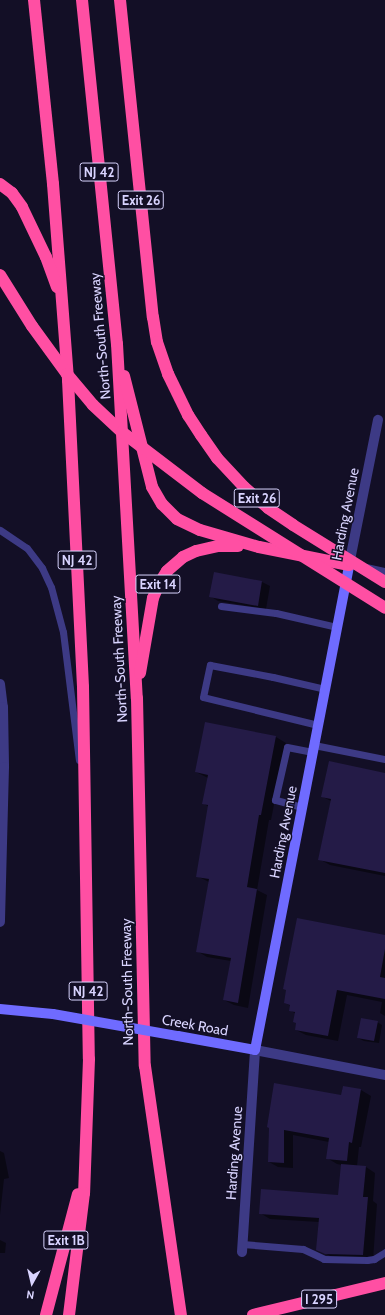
<!DOCTYPE html>
<style>
body{margin:0}
#map{position:relative;width:385px;height:1315px;overflow:hidden;background:#130f26;font-family:Cabin,sans-serif}
div>[style]{position:absolute}
[style*='--x']{left:calc(var(--x)*1px);top:calc(var(--y)*1px);width:calc(var(--w)*1px);rotate:calc(var(--a)*1deg)}
.shadow>*{inset:0;background:#0007}
.building>*{inset:0;background:#241b47}
.service>*{height:7px;margin:-3.5px;padding:0 3.5px;transform-origin:3.5px;border-radius:3.5px;background:#3d3a85}
.minor>*{height:10px;margin:-5px;padding:0 5px;transform-origin:5px;border-radius:5px;background:#3d3a85}
.tertiary>*{height:10px;margin:-5px;padding:0 5px;transform-origin:5px;border-radius:5px;background:#3d3a85}
.secondary>*{height:10px;margin:-5px;padding:0 5px;transform-origin:5px;border-radius:5px;background:#6f6bff}
.motorway>*{height:12px;margin:-6px;padding:0 6px;transform-origin:6px;border-radius:6px;background:#ff4fa3}
.secondary-bridge>*{height:10px;margin:-5px;padding:0 5px;transform-origin:5px;border-radius:5px;background:#6f6bff}
.motorway-bridge>*{height:12px;margin:-6px;padding:0 6px;transform-origin:6px;border-radius:6px;background:#ff4fa3}
span{translate:-50% -50%;white-space:nowrap;text-align:center;line-height:1.15;-webkit-text-stroke:3px #130f26;paint-order:stroke}
.shield-label span{padding:1px 3px;background:#130f26;border:1px solid;border-radius:3px;-webkit-text-stroke-width:0}
.shield-label{font-size:13px;color:#d9d4ff;font-weight:700}
.street-label{font-size:14px;color:#d9d4ff}
.north{position:absolute;left:12px;top:1263px;width:40px;height:40px;-webkit-text-stroke:3px #130f26;paint-order:stroke;rotate:188deg;font-size:11px;font-weight:700;line-height:16px;text-align:center;color:#d9d4ff}
.north::after{content:'';display:block;margin:auto;width:14px;height:18px;background:#d9d4ff;clip-path:polygon(50% 0,100% 100%,50% 72%,0 100%)}
</style>
<div id="map">
<div class="shadow">
<div style="clip-path:polygon(215px 573px,262px 582px,270px 586px,266px 609px,218px 601px,210px 596px)"></div>
<div style="clip-path:polygon(276px 737px,286px 743px,271px 820px,269px 820px,257px 890px,267px 895px,248px 1008px,234px 1005px,224px 1000px,231px 961px,207px 957px,197px 951px,209px 882px,197px 876px,209px 807px,203px 803px,208px 778px,196px 772px)"></div>
<div style="clip-path:polygon(385px 774px,385px 876px,330px 865px,319px 859px,331px 801px,323px 797px)"></div>
<div style="clip-path:polygon(385px 936px,385px 1016px,380px 1013px,382px 1002px,347px 995px,338px 1041px,306px 1035px,296px 1030px,296px 1014px,290px 1010px,291px 1006px,285px 1003px)"></div>
<div style="clip-path:polygon(377px 1022px,382px 1025px,379px 1043px,364px 1041px,358px 1038px)"></div>
<div style="clip-path:polygon(343px 1087px,361px 1090px,371px 1096px,361px 1147px,359px 1147px,357px 1166px,366px 1167px,375px 1173px,373px 1201px,377px 1204px,373px 1260px,336px 1259px,317px 1249px,319px 1222px,270px 1219px,260px 1213px,339px 1196px,342px 1165px,337px 1164px,327px 1158px,329px 1142px,293px 1135px,293px 1168px,278px 1167px,269px 1162px,270px 1128px,342px 1096px)"></div>
<div style="clip-path:polygon(0 1151px,4px 1153px,9px 1178px,4px 1179px,0 1215px)"></div>
<div style="clip-path:polygon(0 1240px,6px 1243px,5px 1253px,0 1253px)"></div>
</div>
<div class="building">
<div style="clip-path:polygon(214px 572px,262px 581px,258px 606px,209px 597px)"></div>
<div style="clip-path:polygon(205px 722px,276px 736px,261px 815px,259px 815px,247px 887px,257px 889px,238px 1003px,223px 1000px,231px 958px,196px 952px,209px 879px,196px 877px,208px 805px,202px 804px,208px 775px,195px 772px)"></div>
<div style="clip-path:polygon(329px 761px,385px 773px,385px 873px,318px 860px,331px 799px,321px 797px)"></div>
<div style="clip-path:polygon(297px 918px,385px 935px,385px 949px,380px 977px,385px 978px,385px 999px,337px 990px,328px 1036px,295px 1030px,296px 1023px,293px 1022px,295px 1012px,289px 1011px,290px 1005px,284px 1003px,286px 990px,283px 989px)"></div>
<div style="clip-path:polygon(361px 1018px,378px 1021px,374px 1041px,357px 1038px)"></div>
<div style="clip-path:polygon(274px 1083px,341px 1095px,343px 1086px,361px 1089px,352px 1143px,349px 1142px,347px 1161px,326px 1159px,329px 1138px,284px 1130px,284px 1163px,268px 1162px,269px 1128px,267px 1127px)"></div>
<div style="clip-path:polygon(341px 1164px,366px 1166px,363px 1197px,368px 1197px,363px 1255px,325px 1254px,316px 1250px,319px 1218px,259px 1214px,261px 1189px,338px 1195px)"></div>
</div>
<div class="service">
<div style="--x:0;--y:530;--w:32;--a:34"></div>
<div style="--x:27;--y:548;--w:25;--a:53"></div>
<div style="--x:42;--y:568;--w:21;--a:65"></div>
<div style="--x:51;--y:587;--w:47;--a:75.1"></div>
<div style="--x:63;--y:632;--w:129;--a:82.9"></div>
<div style="--x:221;--y:606;--w:55;--a:7.3"></div>
<div style="--x:276;--y:613;--w:63;--a:12.9"></div>
<div style="--x:318;--y:725;--w:118;--a:-166.3"></div>
<div style="--x:203;--y:697;--w:33;--a:-78"></div>
<div style="--x:210;--y:665;--w:64;--a:10.8"></div>
<div style="--x:273;--y:677;--w:53;--a:13"></div>
<div style="--x:314;--y:745;--w:72;--a:11.2"></div>
<div style="--x:302;--y:807;--w:28;--a:-165"></div>
<div style="--x:275;--y:800;--w:54;--a:-77.2"></div>
<div style="--x:287;--y:747;--w:26;--a:11"></div>
<div style="--x:242;--y:1244;--w:61;--a:4.7"></div>
<div style="--x:303;--y:1249;--w:23;--a:25"></div>
<div style="--x:324;--y:1259;--w:43;--a:1.3"></div>
<div style="--x:367;--y:1260;--w:7;--a:-8"></div>
<div style="--x:374;--y:1259;--w:13;--a:-32"></div>
</div>
<div class="minor">
<div style="--x:351;--y:565;--w:2;--a:180"></div>
<div style="--x:349;--y:565;--w:148;--a:-78.7"></div>
<div style="--x:367;--y:569;--w:18;--a:13"></div>
<div style="--x:0;--y:684;--w:23;--a:83"></div>
<div style="--x:3;--y:707;--w:60;--a:89"></div>
<div style="--x:4;--y:767;--w:155;--a:91.5"></div>
<div style="--x:242;--y:1252;--w:202;--a:-86.3"></div>
</div>
<div class="tertiary">
<div style="--x:255;--y:1050;--w:132;--a:10.9"></div>
</div>
<div class="secondary">
<div style="--x:0;--y:1009;--w:53;--a:5.4"></div>
<div style="--x:178;--y:1036;--w:78;--a:10.3"></div>
<div style="--x:255;--y:1050;--w:494;--a:-79"></div>
</div>
<div class="motorway">
<div style="--x:34;--y:0;--w:185;--a:84.1"></div>
<div style="--x:53;--y:184;--w:197;--a:85.6"></div>
<div style="--x:68;--y:380;--w:307;--a:87.2"></div>
<div style="--x:83;--y:687;--w:372;--a:89.1"></div>
<div style="--x:89;--y:1059;--w:134;--a:92.1"></div>
<div style="--x:84;--y:1193;--w:123;--a:97"></div>
<div style="--x:82;--y:0;--w:346;--a:84.2"></div>
<div style="--x:117;--y:344;--w:355;--a:86.8"></div>
<div style="--x:137;--y:698;--w:368;--a:88.8"></div>
<div style="--x:145;--y:1066;--w:252;--a:81.8"></div>
<div style="--x:120;--y:0;--w:319;--a:84.1"></div>
<div style="--x:153;--y:317;--w:25;--a:81"></div>
<div style="--x:157;--y:342;--w:34;--a:71"></div>
<div style="--x:0;--y:184;--w:15;--a:37"></div>
<div style="--x:12;--y:193;--w:17;--a:54"></div>
<div style="--x:22;--y:207;--w:55;--a:64.4"></div>
<div style="--x:46;--y:257;--w:32;--a:70"></div>
<div style="--x:124;--y:376;--w:114;--a:75.8"></div>
<div style="--x:152;--y:487;--w:20;--a:60"></div>
<div style="--x:162;--y:504;--w:21;--a:45"></div>
<div style="--x:177;--y:519;--w:25;--a:26"></div>
<div style="--x:200;--y:530;--w:61;--a:16.1"></div>
<div style="--x:259;--y:547;--w:92;--a:11.3"></div>
<div style="--x:140;--y:673;--w:76;--a:-80.2"></div>
<div style="--x:153;--y:598;--w:15;--a:-67"></div>
<div style="--x:159;--y:584;--w:15;--a:-58"></div>
<div style="--x:167;--y:571;--w:21;--a:-41"></div>
<div style="--x:183;--y:557;--w:14;--a:-25"></div>
<div style="--x:196;--y:551;--w:23;--a:-13"></div>
<div style="--x:218;--y:546;--w:20;--a:0"></div>
<div style="--x:46;--y:1315;--w:125;--a:-75.2"></div>
<div style="--x:253;--y:1315;--w:136;--a:-13.6"></div>
</div>
<div class="secondary-bridge">
<div style="--x:53;--y:1014;--w:127;--a:10"></div>
</div>
<div class="motorway-bridge">
<div style="--x:0;--y:275;--w:60;--a:57.9"></div>
<div style="--x:32;--y:326;--w:59;--a:53.9"></div>
<div style="--x:67;--y:374;--w:40;--a:50"></div>
<div style="--x:93;--y:405;--w:40;--a:43"></div>
<div style="--x:122;--y:432;--w:101;--a:37.3"></div>
<div style="--x:202;--y:493;--w:216;--a:32.1"></div>
<div style="--x:168;--y:374;--w:46;--a:64"></div>
<div style="--x:188;--y:415;--w:24;--a:57"></div>
<div style="--x:201;--y:435;--w:28;--a:55"></div>
<div style="--x:217;--y:458;--w:40;--a:47"></div>
<div style="--x:244;--y:487;--w:32;--a:41"></div>
<div style="--x:268;--y:508;--w:30;--a:34"></div>
<div style="--x:293;--y:525;--w:108;--a:31.8"></div>
</div>
<div class="shield-label">
<span style="left:99px;top:172px">NJ 42</span>
<span style="left:141px;top:200px">Exit 26</span>
<span style="left:257px;top:498px">Exit 26</span>
<span style="left:77px;top:560px">NJ 42</span>
<span style="left:158px;top:584px">Exit 14</span>
<span style="left:88px;top:991px">NJ 42</span>
<span style="left:66px;top:1240px">Exit 1B</span>
<span style="left:319px;top:1299px">I 295</span>
</div>
<div class="street-label">
<span style="left:100px;top:336px;rotate:-95deg">North-South Freeway</span>
<span style="left:345px;top:514px;rotate:-79deg">Harding Avenue</span>
<span style="left:119px;top:659px;rotate:-93deg">North-South Freeway</span>
<span style="left:283px;top:832px;rotate:-79deg">Harding Avenue</span>
<span style="left:127px;top:982px;rotate:-91deg">North-South Freeway</span>
<span style="left:195px;top:1025px;rotate:10deg">Creek Road</span>
<span style="left:234px;top:1153px;rotate:-86deg">Harding Avenue</span>
</div>
<div class="north">N</div>
</div>
